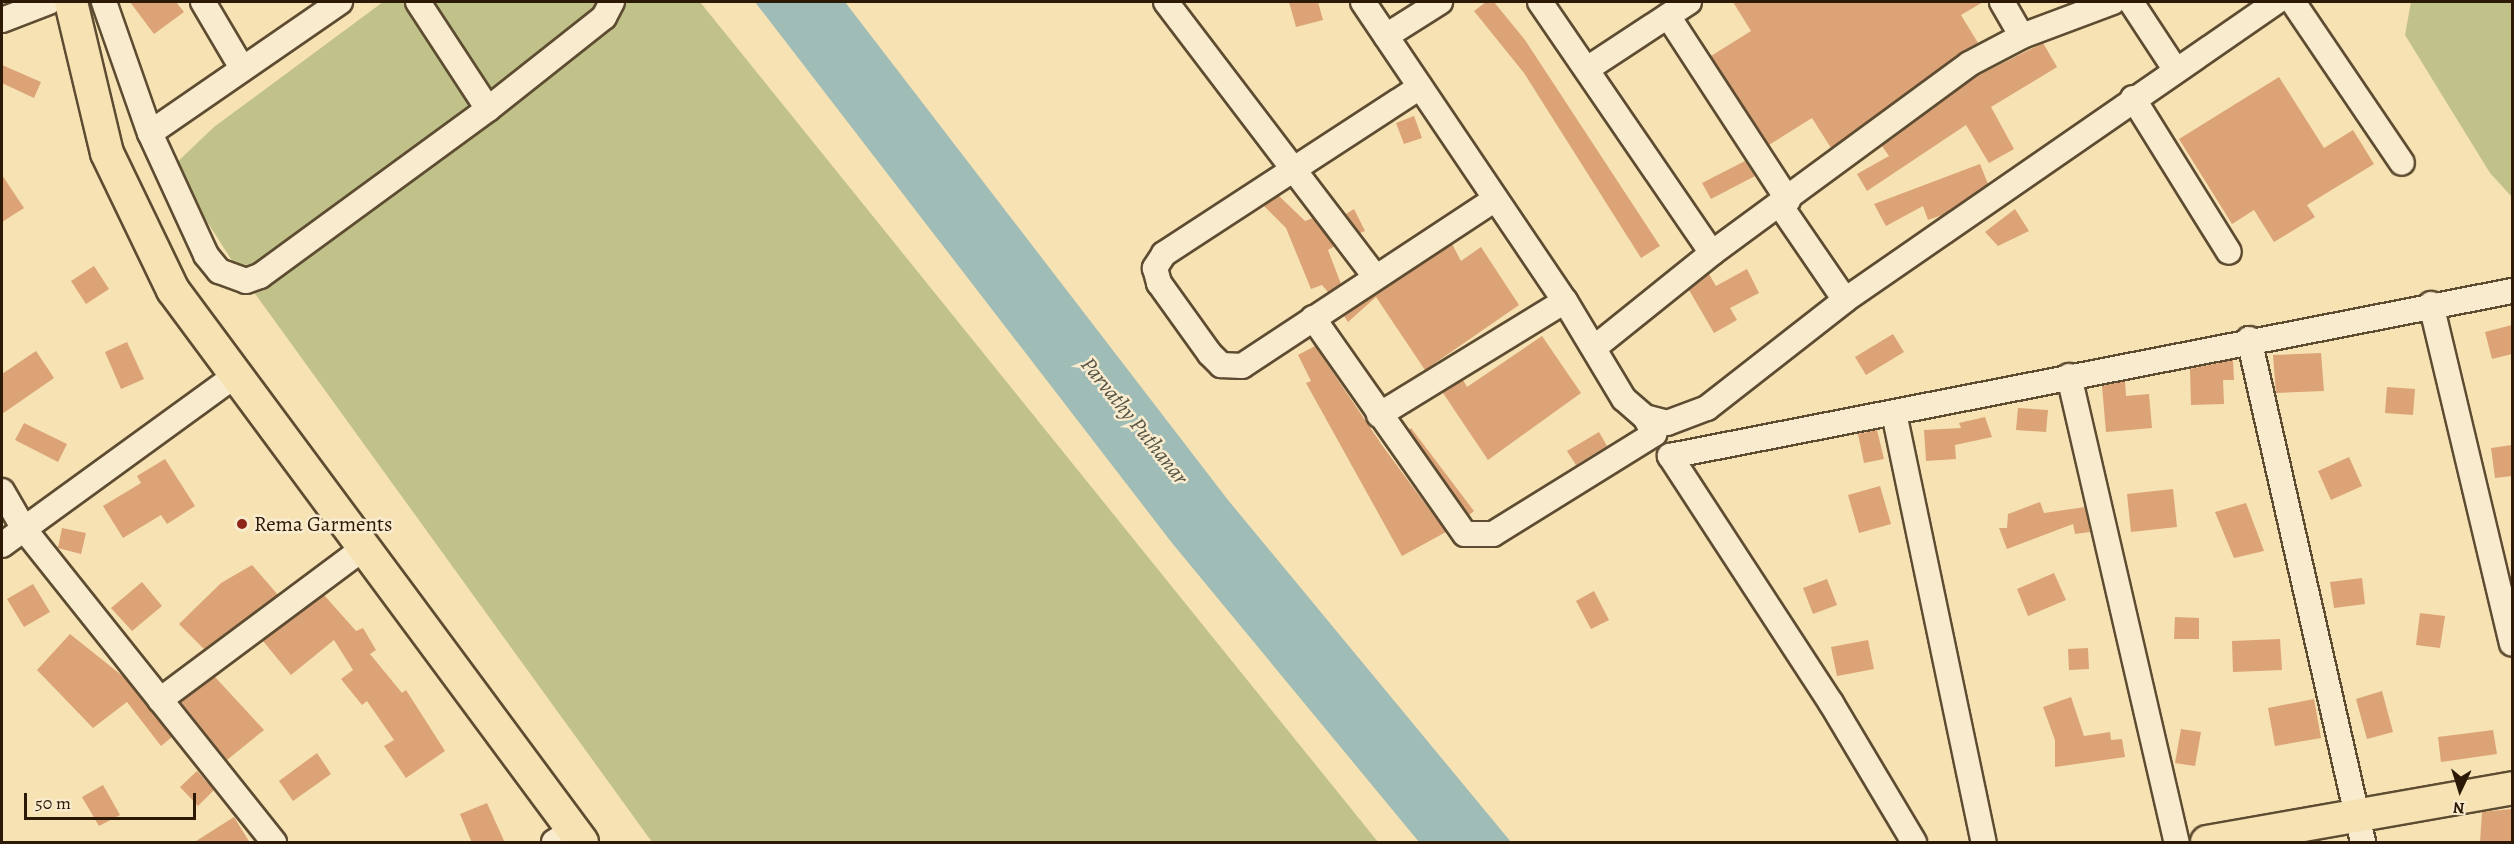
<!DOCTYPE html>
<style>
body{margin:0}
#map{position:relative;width:2514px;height:844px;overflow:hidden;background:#f6e2b3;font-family:Alegreya,serif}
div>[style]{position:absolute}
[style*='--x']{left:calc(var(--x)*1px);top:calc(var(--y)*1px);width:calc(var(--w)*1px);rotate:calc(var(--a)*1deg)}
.green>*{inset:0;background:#c0c28a}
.water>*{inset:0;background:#a0bcb7}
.building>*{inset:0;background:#dba376}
.roads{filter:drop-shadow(2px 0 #5e4c32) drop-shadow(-2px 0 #5e4c32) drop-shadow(0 2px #5e4c32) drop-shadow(0 -2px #5e4c32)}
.minor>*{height:24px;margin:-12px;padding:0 12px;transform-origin:12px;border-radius:12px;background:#f9ecce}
.major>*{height:32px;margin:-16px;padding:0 16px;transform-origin:16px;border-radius:16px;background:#f6e2b3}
.dots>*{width:16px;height:16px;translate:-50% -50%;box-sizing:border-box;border:3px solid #f9ecce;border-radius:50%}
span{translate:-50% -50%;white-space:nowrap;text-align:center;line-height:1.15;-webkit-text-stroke:5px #f9ecce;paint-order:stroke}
.poi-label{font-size:21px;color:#2c1a07}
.left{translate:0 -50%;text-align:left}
.water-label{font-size:22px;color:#555345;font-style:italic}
.frame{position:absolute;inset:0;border:3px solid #2c1a07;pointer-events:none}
.north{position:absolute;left:2430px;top:760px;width:60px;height:60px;-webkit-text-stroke:4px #f9ecce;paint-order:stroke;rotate:184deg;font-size:16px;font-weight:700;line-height:24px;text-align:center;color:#2c1a07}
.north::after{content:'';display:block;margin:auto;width:21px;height:27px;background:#2c1a07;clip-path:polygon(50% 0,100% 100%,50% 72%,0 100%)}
.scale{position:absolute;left:24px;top:793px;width:172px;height:27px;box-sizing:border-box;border:3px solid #2c1a07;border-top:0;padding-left:8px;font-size:18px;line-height:21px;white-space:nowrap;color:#2c1a07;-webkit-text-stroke:4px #f9ecce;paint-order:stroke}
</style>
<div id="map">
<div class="green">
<div style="clip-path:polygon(383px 2px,700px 2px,1378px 842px,652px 842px,240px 273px,172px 167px,214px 127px)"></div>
<div style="clip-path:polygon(2411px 2px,2512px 2px,2512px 197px,2490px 173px,2405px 35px)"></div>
</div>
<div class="water">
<div style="clip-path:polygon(755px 2px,845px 2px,1228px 500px,1511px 842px,1419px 842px,1172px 543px)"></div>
</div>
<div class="building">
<div style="clip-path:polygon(130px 2px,176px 2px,184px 12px,154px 34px)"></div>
<div style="clip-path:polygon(1289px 2px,1318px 2px,1323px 20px,1296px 27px)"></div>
<div style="clip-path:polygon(1486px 2px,1494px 2px,1525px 40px,1660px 246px,1641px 258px,1524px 73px,1474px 11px)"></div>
<div style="clip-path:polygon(1733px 2px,1983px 2px,1961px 15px,1978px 43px,1831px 148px,1812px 118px,1769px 145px,1711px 56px,1751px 31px)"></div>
<div style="clip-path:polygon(2043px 43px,2057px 67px,1991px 107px,2014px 149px,1989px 163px,1966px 125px,1867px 191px,1857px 174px,1889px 156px,1882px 146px,1977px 76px)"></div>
<div style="clip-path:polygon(2px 65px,41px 82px,34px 98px,2px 83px)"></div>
<div style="clip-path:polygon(2279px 77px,2324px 148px,2353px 130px,2374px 164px,2307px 205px,2315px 217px,2274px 242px,2254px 210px,2232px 224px,2179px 139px)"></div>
<div style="clip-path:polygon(1414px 116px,1422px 138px,1404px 144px,1396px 123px)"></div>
<div style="clip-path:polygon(1745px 161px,1755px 176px,1711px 199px,1702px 183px)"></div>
<div style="clip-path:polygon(1980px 164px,1988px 184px,1945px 214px,1928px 220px,1923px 206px,1886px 226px,1874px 204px)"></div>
<div style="clip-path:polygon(2px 175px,24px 208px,2px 222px)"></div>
<div style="clip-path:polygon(1279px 196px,1305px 221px,1313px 218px,1335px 246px,1328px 250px,1341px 284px,1328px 292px,1322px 285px,1311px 289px,1286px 228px,1264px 206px)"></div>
<div style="clip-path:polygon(1354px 209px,1365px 231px,1360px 233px,1346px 214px)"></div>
<div style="clip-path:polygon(2015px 209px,2029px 231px,1998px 246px,1985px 232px)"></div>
<div style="clip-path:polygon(1452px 244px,1461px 261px,1481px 247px,1519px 305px,1425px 370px,1376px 297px,1348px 322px,1344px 316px)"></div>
<div style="clip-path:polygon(94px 266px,109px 289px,86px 304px,71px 281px)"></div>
<div style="clip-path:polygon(1747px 269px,1759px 293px,1730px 308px,1737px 320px,1714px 333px,1689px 290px,1709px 274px,1716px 286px)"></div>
<div style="clip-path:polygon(2512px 325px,2512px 354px,2492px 359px,2485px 332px)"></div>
<div style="clip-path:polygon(1893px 334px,1904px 352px,1866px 375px,1855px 357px)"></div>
<div style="clip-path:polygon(1542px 336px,1581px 393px,1488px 460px,1443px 393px,1463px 380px,1467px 387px)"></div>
<div style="clip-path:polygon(127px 342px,144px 379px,121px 389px,105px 352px)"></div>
<div style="clip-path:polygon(1315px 346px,1384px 448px,1446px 532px,1402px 556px,1306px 383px,1311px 381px,1298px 355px)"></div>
<div style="clip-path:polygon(36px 351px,54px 378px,2px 414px,2px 374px)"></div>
<div style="clip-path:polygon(2321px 353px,2324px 391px,2276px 393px,2273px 355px)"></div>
<div style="clip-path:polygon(2233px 360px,2234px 380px,2223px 380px,2224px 404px,2191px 405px,2190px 369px)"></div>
<div style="clip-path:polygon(2125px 381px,2126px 396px,2149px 394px,2152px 428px,2106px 432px,2102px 386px)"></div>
<div style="clip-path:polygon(2387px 387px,2415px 389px,2413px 415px,2385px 413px)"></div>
<div style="clip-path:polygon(2018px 408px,2048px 410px,2046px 432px,2016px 430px)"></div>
<div style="clip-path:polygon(1985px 417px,1992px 437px,1955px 445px,1956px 459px,1926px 461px,1924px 430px,1961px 428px,1959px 423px)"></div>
<div style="clip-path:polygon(24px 423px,67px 444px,58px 462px,15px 440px)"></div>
<div style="clip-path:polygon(1411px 428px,1474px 511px,1469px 515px,1409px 430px)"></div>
<div style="clip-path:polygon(1877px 430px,1884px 459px,1864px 463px,1858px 434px)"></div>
<div style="clip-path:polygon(1599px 432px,1607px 446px,1576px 465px,1567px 451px)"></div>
<div style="clip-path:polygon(2512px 445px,2512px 476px,2495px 478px,2491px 448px)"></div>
<div style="clip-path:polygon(2349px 457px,2362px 486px,2331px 500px,2318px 471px)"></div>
<div style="clip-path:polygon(165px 459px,195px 506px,167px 524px,161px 515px,123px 538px,103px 506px,141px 483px,137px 476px)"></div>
<div style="clip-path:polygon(1880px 486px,1891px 524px,1859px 533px,1848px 495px)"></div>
<div style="clip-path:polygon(2173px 489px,2177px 527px,2131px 532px,2127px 494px)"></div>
<div style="clip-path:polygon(2040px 502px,2044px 513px,2085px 507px,2090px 532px,2075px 534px,2073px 524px,2007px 549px,1999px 528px,2007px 528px,2008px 514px)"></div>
<div style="clip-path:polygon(2246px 503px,2264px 551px,2234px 558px,2215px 512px)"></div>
<div style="clip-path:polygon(62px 528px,86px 533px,81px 554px,58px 548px)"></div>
<div style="clip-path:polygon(252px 565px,278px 595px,204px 649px,179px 624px,221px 583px)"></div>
<div style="clip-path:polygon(2054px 573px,2066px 600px,2028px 616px,2017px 589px)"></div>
<div style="clip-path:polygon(2362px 578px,2365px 604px,2334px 608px,2330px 582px)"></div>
<div style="clip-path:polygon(1827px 579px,1837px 605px,1813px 614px,1803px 588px)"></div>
<div style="clip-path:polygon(142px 582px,162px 606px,132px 631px,111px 608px)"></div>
<div style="clip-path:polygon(33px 584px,50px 612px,24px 627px,7px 599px)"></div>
<div style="clip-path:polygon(1594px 591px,1609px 620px,1591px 629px,1576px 601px)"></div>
<div style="clip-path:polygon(324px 595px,356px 631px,363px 628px,376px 650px,370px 654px,402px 693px,406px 690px,445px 751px,406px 778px,384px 746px,394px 740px,367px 701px,362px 705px,341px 679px,353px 670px,334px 640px,291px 675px,263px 641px)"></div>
<div style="clip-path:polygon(2420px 613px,2445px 616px,2440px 648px,2416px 645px)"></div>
<div style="clip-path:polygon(2175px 617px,2199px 618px,2199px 639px,2174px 639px)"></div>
<div style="clip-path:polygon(70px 634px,125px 678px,172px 737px,161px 746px,127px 702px,93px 728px,37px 670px)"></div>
<div style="clip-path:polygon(2280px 639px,2282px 670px,2233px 672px,2232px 641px)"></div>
<div style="clip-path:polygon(1868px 640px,1874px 669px,1837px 676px,1831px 647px)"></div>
<div style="clip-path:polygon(2088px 648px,2089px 669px,2069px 670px,2068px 649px)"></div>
<div style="clip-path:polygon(215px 677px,264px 730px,227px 760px,181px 702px)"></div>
<div style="clip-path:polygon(2382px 691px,2393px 732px,2367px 739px,2356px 699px)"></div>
<div style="clip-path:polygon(2071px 697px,2084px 736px,2110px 732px,2111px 740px,2122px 739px,2125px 757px,2055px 767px,2055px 740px,2043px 707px)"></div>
<div style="clip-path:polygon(2314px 699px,2321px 738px,2275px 746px,2268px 708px)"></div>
<div style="clip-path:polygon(2181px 729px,2201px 732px,2195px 766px,2175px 763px)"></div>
<div style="clip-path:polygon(2493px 730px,2497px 754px,2441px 762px,2438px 737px)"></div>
<div style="clip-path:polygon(317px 753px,331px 774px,293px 801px,279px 781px)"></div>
<div style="clip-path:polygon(197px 771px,214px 790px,198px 806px,180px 787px)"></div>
<div style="clip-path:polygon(103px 785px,120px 815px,99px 826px,82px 797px)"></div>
<div style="clip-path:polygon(487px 803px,505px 843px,472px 843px,460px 814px)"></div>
<div style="clip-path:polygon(2512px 809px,2512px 843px,2480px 843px,2482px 812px)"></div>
<div style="clip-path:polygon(234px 817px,250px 843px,193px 843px)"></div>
</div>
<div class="roads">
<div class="minor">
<div style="--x:104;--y:2;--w:139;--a:70.7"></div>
<div style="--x:150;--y:133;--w:231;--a:-34.6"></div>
<div style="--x:203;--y:2;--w:77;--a:59.4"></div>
<div style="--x:418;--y:2;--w:128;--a:56.8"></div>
<div style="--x:1166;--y:2;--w:345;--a:52.7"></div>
<div style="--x:1363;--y:2;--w:361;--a:56"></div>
<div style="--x:1565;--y:301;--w:114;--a:59"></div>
<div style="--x:1624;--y:399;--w:28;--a:41"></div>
<div style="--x:1645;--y:417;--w:23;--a:15"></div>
<div style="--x:1667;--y:423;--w:43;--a:-20.6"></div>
<div style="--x:1707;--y:408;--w:175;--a:-38"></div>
<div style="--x:1845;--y:300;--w:524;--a:-34.66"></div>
<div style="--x:1540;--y:2;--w:304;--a:55.6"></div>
<div style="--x:2002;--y:2;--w:39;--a:60"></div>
<div style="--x:2131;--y:2;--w:80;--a:56.7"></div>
<div style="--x:2293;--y:2;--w:194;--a:55.9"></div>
<div style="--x:1668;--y:16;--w:220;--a:56.9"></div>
<div style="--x:2;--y:20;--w:50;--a:-21"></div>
<div style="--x:1386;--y:36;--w:64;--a:-32.2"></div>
<div style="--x:1587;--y:69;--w:122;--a:-33.3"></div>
<div style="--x:1420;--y:87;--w:306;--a:146.9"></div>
<div style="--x:1164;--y:254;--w:17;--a:123"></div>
<div style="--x:1155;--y:268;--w:16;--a:75"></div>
<div style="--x:1159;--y:283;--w:87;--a:54.3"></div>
<div style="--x:1210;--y:354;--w:16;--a:45"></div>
<div style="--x:1221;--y:365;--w:21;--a:3"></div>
<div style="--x:1242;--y:366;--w:303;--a:-33.4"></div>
<div style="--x:2133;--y:98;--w:181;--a:58.1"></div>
<div style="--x:150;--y:133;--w:134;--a:65.3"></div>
<div style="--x:206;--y:255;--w:21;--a:51"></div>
<div style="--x:219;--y:271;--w:29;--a:20"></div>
<div style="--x:246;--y:281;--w:15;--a:-20"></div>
<div style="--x:260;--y:276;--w:283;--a:-36.2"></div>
<div style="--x:488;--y:109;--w:148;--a:-38.4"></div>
<div style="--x:604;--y:17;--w:17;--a:-62"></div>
<div style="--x:1780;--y:205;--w:115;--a:55.6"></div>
<div style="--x:2431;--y:304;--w:349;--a:76.6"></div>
<div style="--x:1313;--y:318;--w:264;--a:54.9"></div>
<div style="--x:1465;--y:534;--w:28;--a:0"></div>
<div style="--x:1493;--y:534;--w:190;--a:-31.8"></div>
<div style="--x:1654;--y:434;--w:19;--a:-118"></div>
<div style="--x:2249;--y:339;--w:516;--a:77.23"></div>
<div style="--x:1594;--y:348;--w:151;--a:-38.8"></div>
<div style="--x:1712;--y:253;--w:319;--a:-36.3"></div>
<div style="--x:1969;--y:64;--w:60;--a:-27.8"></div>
<div style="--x:2022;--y:36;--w:97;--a:-20.5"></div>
<div style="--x:2069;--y:376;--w:478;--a:77"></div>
<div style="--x:1894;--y:413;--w:438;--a:78.2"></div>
<div style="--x:1379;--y:415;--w:218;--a:-31.5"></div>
<div style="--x:2;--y:491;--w:44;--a:59.9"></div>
<div style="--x:24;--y:529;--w:401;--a:51.4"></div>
<div style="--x:2;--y:545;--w:289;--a:-36"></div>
<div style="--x:160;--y:700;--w:254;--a:-36.7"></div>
<div style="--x:554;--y:842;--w:22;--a:-32"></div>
<div style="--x:1914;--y:842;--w:162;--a:-120.8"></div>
<div style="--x:1831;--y:703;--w:295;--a:-123.1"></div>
<div style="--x:1670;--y:456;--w:858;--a:-11.09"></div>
</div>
<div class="major">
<div style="--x:71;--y:2;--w:155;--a:76.6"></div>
<div style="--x:107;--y:153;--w:152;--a:64.3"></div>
<div style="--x:173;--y:290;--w:687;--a:53.46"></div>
<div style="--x:2207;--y:842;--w:310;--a:-10"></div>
</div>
</div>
<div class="dots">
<div style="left:242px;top:524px;background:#8f2418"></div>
</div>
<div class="poi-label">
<span class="left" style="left:254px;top:524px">Rema Garments</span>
</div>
<div class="water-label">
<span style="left:1134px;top:421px;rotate:51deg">Parvathy Puthanar</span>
</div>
<div class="frame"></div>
<div class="north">N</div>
<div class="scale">50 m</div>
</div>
